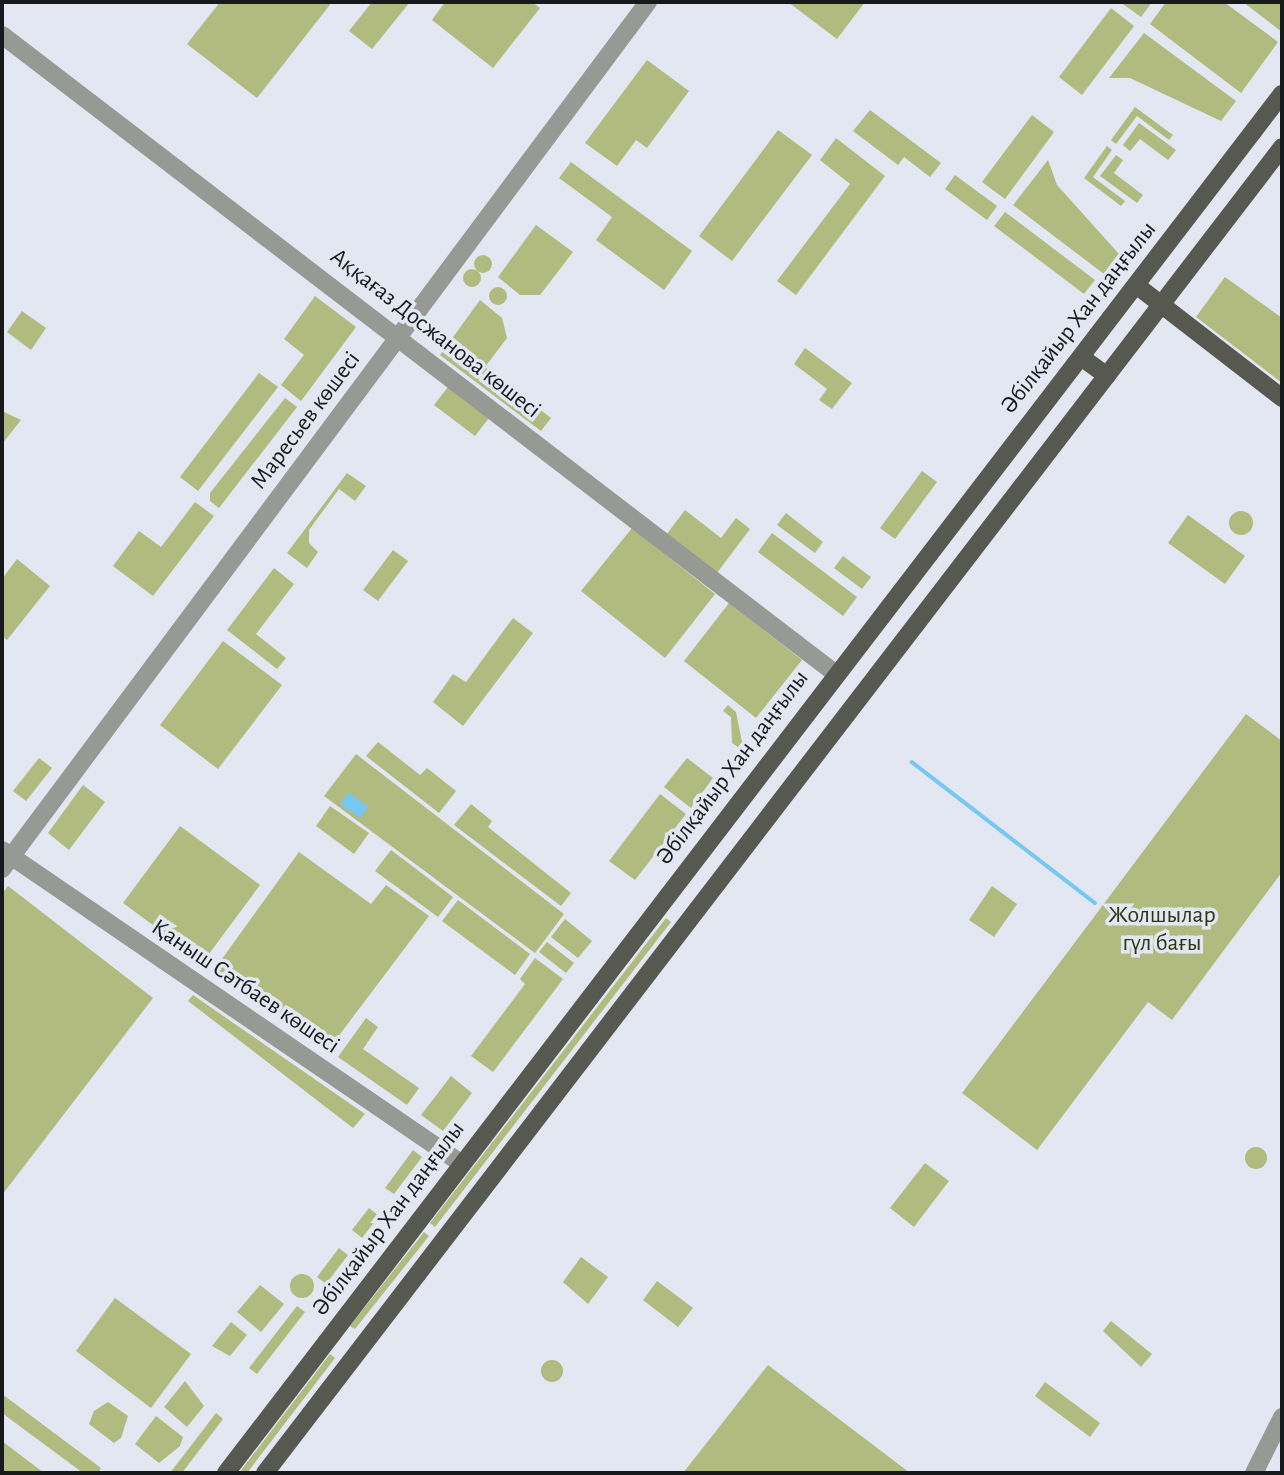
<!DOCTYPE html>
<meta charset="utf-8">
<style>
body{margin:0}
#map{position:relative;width:1284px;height:1475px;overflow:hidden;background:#e2e7f2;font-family:"Alegreya Sans",sans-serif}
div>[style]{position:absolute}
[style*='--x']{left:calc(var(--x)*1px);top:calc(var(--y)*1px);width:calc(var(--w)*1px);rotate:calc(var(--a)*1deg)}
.green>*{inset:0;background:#b1bb7f}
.round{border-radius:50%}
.water>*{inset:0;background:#77c7f3}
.stream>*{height:3.5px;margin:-1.75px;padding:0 1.75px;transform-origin:1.75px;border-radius:1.75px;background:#77c7f3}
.minor>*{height:18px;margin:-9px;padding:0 9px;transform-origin:9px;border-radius:9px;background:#979994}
.major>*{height:18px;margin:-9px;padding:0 9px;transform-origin:9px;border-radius:9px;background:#575951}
span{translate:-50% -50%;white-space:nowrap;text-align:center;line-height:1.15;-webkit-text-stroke:7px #e2e7f2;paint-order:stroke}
.street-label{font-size:24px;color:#17191c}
.park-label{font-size:24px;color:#303513}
.frame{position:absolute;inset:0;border:4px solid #17191c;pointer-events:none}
</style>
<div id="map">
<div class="green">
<div style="clip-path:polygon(220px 2px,332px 2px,257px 98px,187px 44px)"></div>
<div style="clip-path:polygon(372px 2px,410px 2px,372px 49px,349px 31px)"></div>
<div style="clip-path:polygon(445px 2px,532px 2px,540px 8px,493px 68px,432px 20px)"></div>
<div style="clip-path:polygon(788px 2px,865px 2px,837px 39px)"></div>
<div style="clip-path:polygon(1120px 2px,1152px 2px,1141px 17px)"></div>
<div style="clip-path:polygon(1166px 2px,1224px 2px,1278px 42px,1241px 93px,1150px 24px)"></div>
<div style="clip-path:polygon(1243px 2px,1282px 2px,1282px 32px)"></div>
<div style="clip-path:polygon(1111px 8px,1134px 26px,1082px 95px,1059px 77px)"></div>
<div style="clip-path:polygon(1144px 33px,1236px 101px,1221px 121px,1130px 78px,1109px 78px)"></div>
<div style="clip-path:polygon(647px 60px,689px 91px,647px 148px,636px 140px,617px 166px,585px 143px)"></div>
<div style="clip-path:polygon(1135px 107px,1173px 135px,1169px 140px,1137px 116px,1116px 144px,1111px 140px)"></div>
<div style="clip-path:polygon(870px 110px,941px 163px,930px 177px,904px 157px,898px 165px,853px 131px)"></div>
<div style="clip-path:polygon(1032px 115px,1054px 132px,1005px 199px,982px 182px)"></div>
<div style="clip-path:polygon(1139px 123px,1176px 150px,1168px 160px,1140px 139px,1130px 151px,1123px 145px)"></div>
<div style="clip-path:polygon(778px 130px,812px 155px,732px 261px,699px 236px)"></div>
<div style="clip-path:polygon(836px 138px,885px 176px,796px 295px,777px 281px,850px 184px,820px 160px)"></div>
<div style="clip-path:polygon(1107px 146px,1112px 150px,1093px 177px,1125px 201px,1121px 206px,1084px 178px)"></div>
<div style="clip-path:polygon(1116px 155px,1123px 160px,1114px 173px,1143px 195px,1137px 203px,1100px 176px)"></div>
<div style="clip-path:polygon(1048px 160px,1057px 185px,1119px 254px,1104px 274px,1013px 205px)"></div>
<div style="clip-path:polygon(571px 162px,692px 251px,664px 290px,596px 240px,612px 217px,559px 178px)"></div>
<div style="clip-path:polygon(955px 175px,997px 206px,987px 220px,945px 189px)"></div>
<div style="clip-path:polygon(1005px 212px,1095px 280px,1084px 294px,994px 226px)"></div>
<div style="clip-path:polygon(536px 225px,573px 252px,540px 295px,520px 295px,498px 277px)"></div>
<div class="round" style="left:474px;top:255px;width:18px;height:18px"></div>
<div class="round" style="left:463px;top:269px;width:18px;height:18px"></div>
<div style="clip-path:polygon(1225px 277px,1282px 318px,1282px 383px,1196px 317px)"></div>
<div class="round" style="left:489px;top:287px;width:18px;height:18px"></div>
<div style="clip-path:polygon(315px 296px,356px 327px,301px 401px,281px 385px,304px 355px,284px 339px)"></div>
<div style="clip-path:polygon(480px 300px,502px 318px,507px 338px,485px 367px,551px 418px,541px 431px,440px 355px)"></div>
<div style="clip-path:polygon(22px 311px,46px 328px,31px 350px,7px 332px)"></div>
<div style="clip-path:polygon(805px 348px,852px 383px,832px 409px,819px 400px,827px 389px,794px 364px)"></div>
<div style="clip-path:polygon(259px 373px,278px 387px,198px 491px,180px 477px)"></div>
<div style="clip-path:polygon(448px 387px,489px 418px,475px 436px,434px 405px)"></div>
<div style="clip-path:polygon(285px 398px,297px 407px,219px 508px,210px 501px,210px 493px)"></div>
<div style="clip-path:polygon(2px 411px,21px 420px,2px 444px)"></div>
<div style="clip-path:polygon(922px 471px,937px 482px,895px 539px,880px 528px)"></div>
<div style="clip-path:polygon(347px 473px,366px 486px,355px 501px,339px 489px,309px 530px,309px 543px,318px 552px,307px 568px,287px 553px)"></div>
<div style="clip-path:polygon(195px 502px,214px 516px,153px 596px,113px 566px,139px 531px,161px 547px)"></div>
<div style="clip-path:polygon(685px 510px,721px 538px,736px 518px,750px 529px,717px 573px,666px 535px)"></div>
<div class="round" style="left:1229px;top:511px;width:24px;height:24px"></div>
<div style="clip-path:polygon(786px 513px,823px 542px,815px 553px,777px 525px)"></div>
<div style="clip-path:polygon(1188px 515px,1245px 556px,1225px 584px,1168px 543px)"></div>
<div style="clip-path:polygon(632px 528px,715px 594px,665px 658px,581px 591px)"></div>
<div style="clip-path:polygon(772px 533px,857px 597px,843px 616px,758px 552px)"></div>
<div style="clip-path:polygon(393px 550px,408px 561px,378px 601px,363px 590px)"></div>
<div style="clip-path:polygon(843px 556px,871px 577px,862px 589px,834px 568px)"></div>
<div style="clip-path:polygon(17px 559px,50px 586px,7px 640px,2px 636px,2px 579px)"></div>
<div style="clip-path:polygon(274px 568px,294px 584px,256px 634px,286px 658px,277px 669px,227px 630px)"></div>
<div style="clip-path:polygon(729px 603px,802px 660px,756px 718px,684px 661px)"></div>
<div style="clip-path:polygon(513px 618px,533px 633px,463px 726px,433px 702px,453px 674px,466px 682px)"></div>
<div style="clip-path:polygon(223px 641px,282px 685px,218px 769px,160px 725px)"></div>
<div style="clip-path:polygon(728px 705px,736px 712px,742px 742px,738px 747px,732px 743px,731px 717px,723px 711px)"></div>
<div style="clip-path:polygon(1246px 714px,1282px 741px,1282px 872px,1172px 1020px,1148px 1002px,1037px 1150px,962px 1093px)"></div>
<div style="clip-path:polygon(378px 742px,420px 775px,427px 768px,456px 791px,439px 813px,366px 756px)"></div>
<div style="clip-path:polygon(356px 754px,564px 914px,535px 953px,324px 796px)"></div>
<div style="clip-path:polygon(39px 758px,52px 768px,26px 801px,13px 791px)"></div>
<div style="clip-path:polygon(687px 758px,713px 778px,691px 808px,664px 787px)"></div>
<div style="clip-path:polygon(83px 785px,105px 802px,69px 850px,48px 833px)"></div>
<div style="clip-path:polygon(660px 794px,686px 814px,635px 880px,609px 861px)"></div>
<div style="clip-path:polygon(471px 804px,492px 821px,488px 827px,571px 893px,561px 906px,454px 825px)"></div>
<div style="clip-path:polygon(330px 806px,369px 833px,354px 854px,316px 826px)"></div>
<div style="clip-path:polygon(180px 826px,260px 885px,203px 962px,123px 903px)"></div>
<div style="clip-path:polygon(391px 850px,453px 897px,438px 917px,375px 871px)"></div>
<div style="clip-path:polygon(299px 852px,371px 904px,386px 885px,429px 916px,328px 1050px,214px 970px)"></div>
<div style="clip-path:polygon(8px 886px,153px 998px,2px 1195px,2px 894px)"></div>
<div style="clip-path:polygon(992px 886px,1017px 904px,994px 937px,969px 920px)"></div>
<div style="clip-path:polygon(458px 900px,530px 954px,515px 975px,442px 921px)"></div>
<div style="clip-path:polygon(666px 918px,671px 922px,435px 1227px,430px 1223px)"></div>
<div style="clip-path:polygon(565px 919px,592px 941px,578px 958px,551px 937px)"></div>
<div style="clip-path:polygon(547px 942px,574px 963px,566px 973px,539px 952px)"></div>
<div style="clip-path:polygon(535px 958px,563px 979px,493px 1072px,471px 1056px,525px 984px,520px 979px)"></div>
<div style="clip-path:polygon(193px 995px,365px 1114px,353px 1128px,188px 1001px)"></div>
<div style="clip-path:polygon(366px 1018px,378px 1027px,363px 1049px,419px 1088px,407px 1105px,338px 1057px)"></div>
<div style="clip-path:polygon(451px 1076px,472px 1093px,443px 1131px,421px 1115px)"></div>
<div class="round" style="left:1245px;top:1147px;width:22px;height:22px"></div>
<div style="clip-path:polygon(413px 1150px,422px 1157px,394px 1194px,385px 1188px)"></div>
<div style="clip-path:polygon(925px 1163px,949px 1181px,914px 1227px,890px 1208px)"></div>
<div style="clip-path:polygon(369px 1208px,379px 1216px,362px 1238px,352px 1230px)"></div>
<div style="clip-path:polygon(424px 1232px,429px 1236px,355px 1329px,350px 1326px)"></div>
<div style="clip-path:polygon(339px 1248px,348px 1255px,326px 1284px,317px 1277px)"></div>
<div style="clip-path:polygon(581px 1257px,608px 1277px,588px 1304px,563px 1282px)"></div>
<div class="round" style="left:290px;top:1274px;width:24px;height:24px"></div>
<div style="clip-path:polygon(657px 1281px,693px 1308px,678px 1327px,643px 1300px)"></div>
<div style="clip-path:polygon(260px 1285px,284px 1304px,261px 1332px,237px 1312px)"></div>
<div style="clip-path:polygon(115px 1298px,191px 1354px,151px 1408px,76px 1351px)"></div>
<div style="clip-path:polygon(297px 1306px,305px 1312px,257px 1374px,249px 1368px)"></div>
<div style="clip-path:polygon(1111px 1321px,1152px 1354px,1141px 1367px,1103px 1331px)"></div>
<div style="clip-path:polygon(231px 1322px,247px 1335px,230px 1356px,212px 1346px)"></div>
<div style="clip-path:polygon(330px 1354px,335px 1358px,247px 1473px,239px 1473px)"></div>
<div class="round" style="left:541px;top:1360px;width:22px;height:22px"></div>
<div style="clip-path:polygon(768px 1365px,910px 1473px,683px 1473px)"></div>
<div style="clip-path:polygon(185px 1381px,204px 1406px,187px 1427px,164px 1407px)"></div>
<div style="clip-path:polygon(1045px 1382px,1100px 1423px,1090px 1437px,1035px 1396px)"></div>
<div style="clip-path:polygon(2px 1394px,101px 1468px,98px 1473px,83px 1473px,2px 1413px)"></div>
<div style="clip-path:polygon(108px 1402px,128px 1416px,121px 1438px,114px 1443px,89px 1424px,94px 1411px)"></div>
<div style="clip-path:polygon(216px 1413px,223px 1419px,182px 1473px,170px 1473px)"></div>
<div style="clip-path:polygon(156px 1416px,183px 1437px,180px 1446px,159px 1463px,135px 1444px)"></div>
<div style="clip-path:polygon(2px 1441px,44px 1473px,2px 1473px)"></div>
</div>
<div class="water">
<div style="clip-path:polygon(349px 792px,368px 807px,360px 818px,340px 804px)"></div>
</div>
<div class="stream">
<div style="--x:912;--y:762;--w:231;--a:37.6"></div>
</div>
<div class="minor">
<div style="--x:2;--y:35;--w:1051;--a:37.46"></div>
<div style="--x:2;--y:850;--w:557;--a:34.32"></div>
<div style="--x:2;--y:869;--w:1081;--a:-53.31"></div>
<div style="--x:1254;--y:1473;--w:63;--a:-63.4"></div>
</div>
<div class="major">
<div style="--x:1136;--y:285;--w:185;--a:37.7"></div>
<div style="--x:1081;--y:357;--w:32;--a:36"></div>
<div style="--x:226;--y:1473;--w:1737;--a:-52.56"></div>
<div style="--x:265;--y:1473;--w:1671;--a:-52.51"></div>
</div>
<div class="street-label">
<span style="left:1079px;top:318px;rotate:-52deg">Әбілқайыр Хан даңғылы</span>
<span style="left:435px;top:334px;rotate:38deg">Аққағаз Досжанова көшесі</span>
<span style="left:306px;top:421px;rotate:-53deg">Маресьев көшесі</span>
<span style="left:733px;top:768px;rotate:-53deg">Әбілқайыр Хан даңғылы</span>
<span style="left:245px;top:987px;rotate:34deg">Қаныш Сәтбаев көшесі</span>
<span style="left:389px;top:1219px;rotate:-53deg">Әбілқайыр Хан даңғылы</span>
</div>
<div class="park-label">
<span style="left:1162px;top:930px">Жолшылар<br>гүл бағы</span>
</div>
<div class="frame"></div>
</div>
